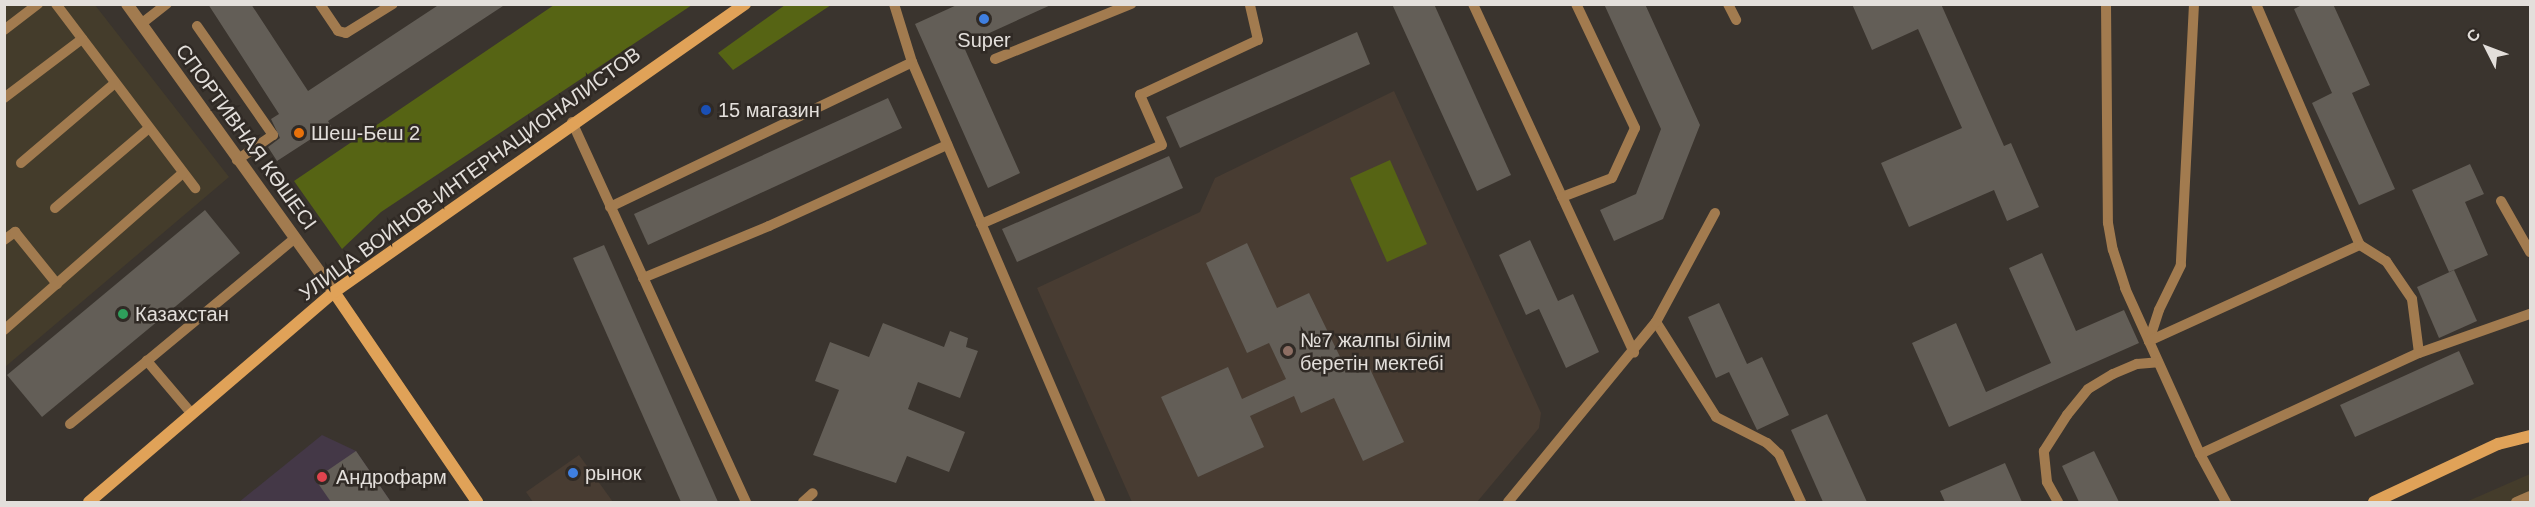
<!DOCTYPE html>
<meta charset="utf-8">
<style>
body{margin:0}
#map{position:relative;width:2535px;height:507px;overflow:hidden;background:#3a342e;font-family:Helvetica,sans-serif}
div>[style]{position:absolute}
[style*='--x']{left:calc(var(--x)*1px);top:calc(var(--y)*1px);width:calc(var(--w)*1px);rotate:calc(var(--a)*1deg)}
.built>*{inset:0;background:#483c32}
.industrial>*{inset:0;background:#443c2b}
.medical>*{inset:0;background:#443847}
.green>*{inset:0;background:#566414}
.building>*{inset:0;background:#635e57}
.lane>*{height:10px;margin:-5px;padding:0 5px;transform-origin:5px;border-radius:5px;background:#a27b4f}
.street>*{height:12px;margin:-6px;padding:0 6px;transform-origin:6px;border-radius:6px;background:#a27b4f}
.secondary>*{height:12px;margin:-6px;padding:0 6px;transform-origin:6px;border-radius:6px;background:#e0a258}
.dots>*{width:16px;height:16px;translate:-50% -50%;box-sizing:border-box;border:3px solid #302a25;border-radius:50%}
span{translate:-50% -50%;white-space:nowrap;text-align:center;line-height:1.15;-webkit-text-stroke:5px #302a25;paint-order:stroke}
.poi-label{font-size:20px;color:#e3dfdb}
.left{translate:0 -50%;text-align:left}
.street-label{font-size:20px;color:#e3dfdb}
.frame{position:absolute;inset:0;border:6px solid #e3dfdb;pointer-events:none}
.north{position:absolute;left:2457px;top:18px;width:60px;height:60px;-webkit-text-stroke:4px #302a25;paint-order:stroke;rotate:312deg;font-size:16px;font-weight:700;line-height:24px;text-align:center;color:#e3dfdb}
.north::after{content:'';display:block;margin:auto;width:21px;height:27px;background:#e3dfdb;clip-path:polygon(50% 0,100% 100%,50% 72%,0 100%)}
</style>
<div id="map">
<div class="built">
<div style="clip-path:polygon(1394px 91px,1541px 413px,1539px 428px,1477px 502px,1132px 502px,1037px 288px,1200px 212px,1215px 178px)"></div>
<div style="clip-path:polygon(579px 455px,613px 502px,533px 502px,526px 492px)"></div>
</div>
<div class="industrial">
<div style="clip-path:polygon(5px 5px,95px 5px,229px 177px,5px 367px)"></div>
<div style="clip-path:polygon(2530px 474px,2530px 502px,2466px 502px)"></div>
</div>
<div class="medical">
<div style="clip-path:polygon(322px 435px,356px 451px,391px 502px,239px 502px)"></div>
</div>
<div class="green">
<div style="clip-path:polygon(554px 5px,692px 5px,381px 212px,342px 249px,294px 181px)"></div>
<div style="clip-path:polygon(785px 5px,831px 5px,733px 70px,718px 53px)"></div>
<div style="clip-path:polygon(1390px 160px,1427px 244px,1387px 262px,1350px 178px)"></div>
</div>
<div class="building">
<div style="clip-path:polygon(208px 4px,251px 4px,308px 91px,440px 4px,506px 4px,328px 121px,331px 126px,277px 161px,268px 147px,280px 138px,271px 119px,279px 114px)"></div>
<div style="clip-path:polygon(959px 4px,1053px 4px,963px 45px,1020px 173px,988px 188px,915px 24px)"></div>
<div style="clip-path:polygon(1392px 4px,1434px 4px,1511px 175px,1477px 191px)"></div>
<div style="clip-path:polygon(1604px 4px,1645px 4px,1700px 125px,1663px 219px,1614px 241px,1600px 210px,1636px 194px,1661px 129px)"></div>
<div style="clip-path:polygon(1852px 4px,1941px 4px,2004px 146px,2011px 143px,2039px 207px,2007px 221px,1994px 190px,1909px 227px,1881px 163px,1962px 128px,1918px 29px,1872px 50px)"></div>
<div style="clip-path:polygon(2304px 4px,2333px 4px,2370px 85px,2352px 93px,2395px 189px,2359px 205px,2312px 103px,2332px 93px,2294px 9px)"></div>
<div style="clip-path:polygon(1357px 32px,1370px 64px,1180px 148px,1166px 117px)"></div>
<div style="clip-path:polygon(888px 98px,902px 128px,648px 245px,634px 214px)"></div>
<div style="clip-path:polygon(1169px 156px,1183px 188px,1017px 262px,1002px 229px)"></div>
<div style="clip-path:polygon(2470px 164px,2484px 194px,2465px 202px,2488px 255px,2449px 272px,2412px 190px)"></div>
<div style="clip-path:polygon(205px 210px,240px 253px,42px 417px,7px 375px)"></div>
<div style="clip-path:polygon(1530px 240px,1558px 301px,1573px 294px,1599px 352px,1566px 368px,1539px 309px,1526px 315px,1499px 255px)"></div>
<div style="clip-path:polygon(1247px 243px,1277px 308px,1309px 293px,1344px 365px,1364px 356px,1404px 442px,1363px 461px,1334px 398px,1301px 413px,1294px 396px,1250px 416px,1264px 447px,1198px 477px,1161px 397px,1228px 367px,1242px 399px,1286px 379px,1269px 343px,1247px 353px,1206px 263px)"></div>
<div style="clip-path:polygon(604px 245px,718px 502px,681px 502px,573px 258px)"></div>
<div style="clip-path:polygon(2042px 253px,2076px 331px,2124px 310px,2139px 343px,1949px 427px,1912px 343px,1956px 323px,1986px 392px,2051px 363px,2009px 268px)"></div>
<div style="clip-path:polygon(2454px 270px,2477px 321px,2439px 338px,2417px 287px)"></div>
<div style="clip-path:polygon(1719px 303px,1747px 364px,1762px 357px,1789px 415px,1757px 430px,1729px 372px,1716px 378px,1688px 317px)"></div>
<div style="clip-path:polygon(883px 323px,944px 347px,950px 331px,968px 338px,966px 347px,978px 351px,960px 398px,918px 382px,908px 409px,965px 432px,949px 472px,907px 456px,896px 483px,813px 455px,839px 390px,815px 381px,830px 342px,869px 357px)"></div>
<div style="clip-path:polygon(2459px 351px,2474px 384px,2355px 437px,2340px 405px)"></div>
<div style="clip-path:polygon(1827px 414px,1867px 502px,1823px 502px,1791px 430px)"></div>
<div style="clip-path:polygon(356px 451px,391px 502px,331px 502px,315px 479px)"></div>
<div style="clip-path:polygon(2094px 451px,2119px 502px,2079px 502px,2062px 466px)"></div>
<div style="clip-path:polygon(2005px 463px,2022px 502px,1945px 502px,1940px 491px)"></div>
</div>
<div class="lane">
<div style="--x:56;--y:4;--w:231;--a:52.9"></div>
<div style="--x:320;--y:4;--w:32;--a:56"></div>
<div style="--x:338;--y:31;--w:8;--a:14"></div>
<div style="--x:346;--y:33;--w:55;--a:-31.7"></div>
<div style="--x:894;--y:4;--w:61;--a:72.8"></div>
<div style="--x:912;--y:62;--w:479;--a:66.8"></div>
<div style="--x:1473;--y:4;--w:384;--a:65.2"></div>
<div style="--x:1728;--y:4;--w:18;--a:63"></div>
<div style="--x:2106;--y:4;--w:219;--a:89.5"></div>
<div style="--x:2108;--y:223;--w:27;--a:80"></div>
<div style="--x:2113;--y:250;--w:40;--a:72"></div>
<div style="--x:2125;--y:288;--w:182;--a:65.7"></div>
<div style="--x:2200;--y:454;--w:55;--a:61.6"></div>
<div style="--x:2194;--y:4;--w:261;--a:92.9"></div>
<div style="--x:2181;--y:265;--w:50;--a:116.1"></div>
<div style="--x:2159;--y:310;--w:33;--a:108"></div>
<div style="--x:2149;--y:341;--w:232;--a:-24.5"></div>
<div style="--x:2256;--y:4;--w:262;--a:66.7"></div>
<div style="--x:2360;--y:245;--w:31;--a:32"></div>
<div style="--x:2386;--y:261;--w:46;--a:55.6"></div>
<div style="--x:2412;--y:299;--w:54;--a:82.6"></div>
<div style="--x:141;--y:24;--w:33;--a:-38"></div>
<div style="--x:197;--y:26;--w:133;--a:55.1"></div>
<div style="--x:273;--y:135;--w:44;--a:145.2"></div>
<div style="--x:4;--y:30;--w:43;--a:-37.4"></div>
<div style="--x:995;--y:59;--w:147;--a:-22"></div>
<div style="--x:4;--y:98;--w:98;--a:-37.1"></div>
<div style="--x:572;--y:122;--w:418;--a:65.4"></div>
<div style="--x:21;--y:163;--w:123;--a:-40.4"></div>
<div style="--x:1562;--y:197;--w:53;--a:-20.8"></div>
<div style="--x:1612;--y:178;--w:55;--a:-65.3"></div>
<div style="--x:1635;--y:128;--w:137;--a:-115.4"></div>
<div style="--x:2501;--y:201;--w:59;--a:60.4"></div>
<div style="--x:610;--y:207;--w:335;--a:-25.6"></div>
<div style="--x:55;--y:208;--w:123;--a:-40.4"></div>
<div style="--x:981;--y:224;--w:197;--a:-23.6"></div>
<div style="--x:1162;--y:145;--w:55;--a:-113.7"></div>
<div style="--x:1140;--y:95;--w:130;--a:-25"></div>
<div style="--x:1258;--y:40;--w:37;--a:-103"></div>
<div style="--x:4;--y:240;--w:14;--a:-36"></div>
<div style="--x:15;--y:232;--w:67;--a:51.1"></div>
<div style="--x:643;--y:278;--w:136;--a:-22.4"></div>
<div style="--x:769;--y:226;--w:196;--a:-24.5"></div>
<div style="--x:1656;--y:322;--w:112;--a:57.7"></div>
<div style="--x:1716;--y:417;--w:57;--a:27"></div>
<div style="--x:1767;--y:443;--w:16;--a:43"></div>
<div style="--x:1779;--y:454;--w:53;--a:65.4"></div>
<div style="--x:4;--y:330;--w:238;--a:-41.3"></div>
<div style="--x:192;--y:414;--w:70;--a:-130.3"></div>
<div style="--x:147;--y:361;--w:191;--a:-39.7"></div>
<div style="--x:70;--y:424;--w:99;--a:-39.3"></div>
<div style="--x:2200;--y:454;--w:241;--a:-24.8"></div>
<div style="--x:2419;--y:353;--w:118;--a:-19.4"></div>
<div style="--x:803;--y:502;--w:13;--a:-42"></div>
<div style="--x:1508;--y:502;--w:233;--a:-50.6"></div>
<div style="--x:1656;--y:322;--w:124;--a:-61.6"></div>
<div style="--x:2058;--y:502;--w:23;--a:-119"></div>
<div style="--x:2047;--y:482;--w:31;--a:-96"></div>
<div style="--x:2044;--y:451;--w:43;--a:-57.4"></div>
<div style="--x:2067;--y:415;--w:33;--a:-51"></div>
<div style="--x:2088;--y:389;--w:29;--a:-31"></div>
<div style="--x:2113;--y:374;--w:26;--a:-23"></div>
<div style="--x:2137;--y:364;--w:21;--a:-5"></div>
<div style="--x:2516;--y:502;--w:15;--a:-23"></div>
</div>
<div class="street">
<div style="--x:127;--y:4;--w:355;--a:54.3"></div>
</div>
<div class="secondary">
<div style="--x:334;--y:292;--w:254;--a:55.7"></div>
<div style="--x:89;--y:502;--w:323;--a:-40.6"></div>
<div style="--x:334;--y:292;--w:502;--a:-35.02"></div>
<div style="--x:2374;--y:502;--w:137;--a:-25.1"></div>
<div style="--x:2498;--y:444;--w:33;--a:-14"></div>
</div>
<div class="dots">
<div style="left:984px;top:19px;background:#3f7fe0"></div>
<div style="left:706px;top:110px;background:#1a4fb4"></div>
<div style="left:299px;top:133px;background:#e8710a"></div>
<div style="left:123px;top:314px;background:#2e9e5b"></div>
<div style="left:1288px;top:351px;background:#8d6e63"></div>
<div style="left:573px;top:473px;background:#3f7fe0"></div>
<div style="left:322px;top:477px;background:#e0444e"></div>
</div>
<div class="poi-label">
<span style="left:984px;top:40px">Super</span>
<span class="left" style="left:718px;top:110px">15 магазин</span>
<span class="left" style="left:311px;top:133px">Шеш-Беш 2</span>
<span class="left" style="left:135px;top:314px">Казахстан</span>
<span class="left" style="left:1300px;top:352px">№7 жалпы білім<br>беретін мектебі</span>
<span class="left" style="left:585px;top:473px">рынок</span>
<span class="left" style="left:336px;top:477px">Андрофарм</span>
</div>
<div class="street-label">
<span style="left:246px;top:137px;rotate:54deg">СПОРТИВНАЯ КӨШЕСІ</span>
<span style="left:470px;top:174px;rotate:-36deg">УЛИЦА ВОИНОВ-ИНТЕРНАЦИОНАЛИСТОВ</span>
</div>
<div class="frame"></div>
<div class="north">С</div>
</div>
